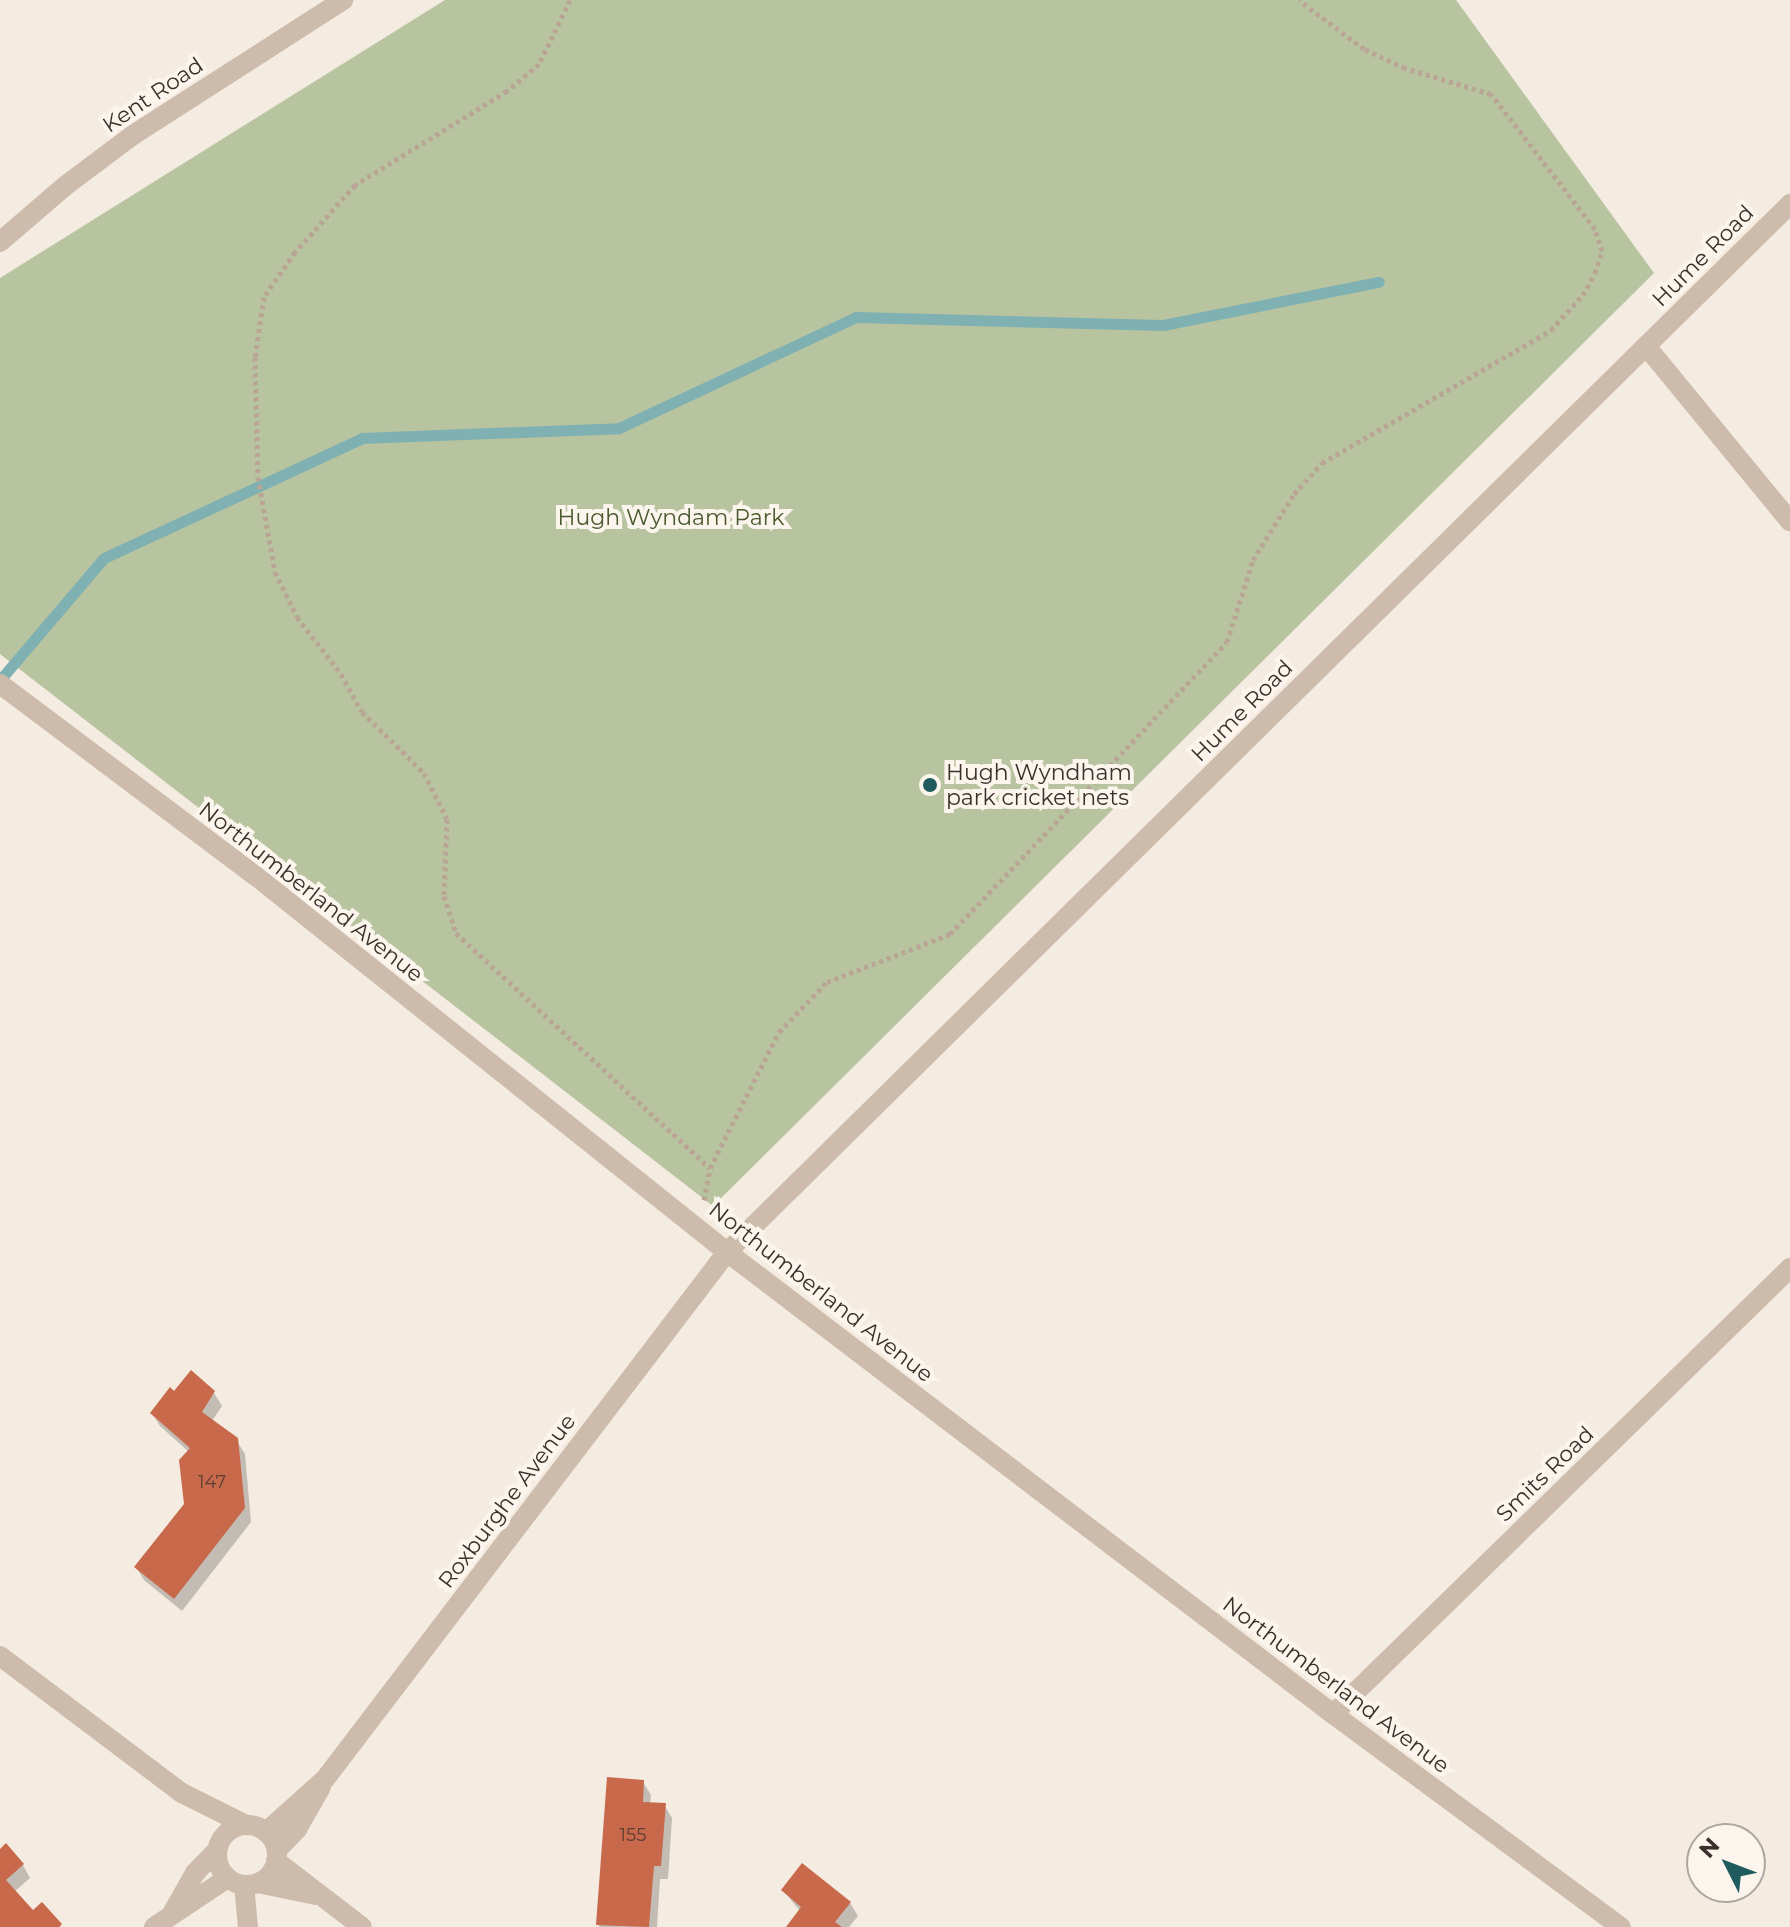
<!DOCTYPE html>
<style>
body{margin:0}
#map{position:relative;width:1790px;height:1927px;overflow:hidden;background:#f4ebe1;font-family:Montserrat,sans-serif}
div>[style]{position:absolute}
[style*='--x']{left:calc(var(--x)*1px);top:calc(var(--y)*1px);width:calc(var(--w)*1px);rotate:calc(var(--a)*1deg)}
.green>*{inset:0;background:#b8c4a0}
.shadow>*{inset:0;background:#0003}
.stream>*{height:11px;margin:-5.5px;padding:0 5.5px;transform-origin:5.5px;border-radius:5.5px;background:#7fb0b2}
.building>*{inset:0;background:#c8694b}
.path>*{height:5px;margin-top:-2.5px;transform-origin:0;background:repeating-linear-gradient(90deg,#b9a596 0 4px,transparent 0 8px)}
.minor>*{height:20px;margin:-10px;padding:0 10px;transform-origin:10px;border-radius:10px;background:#cdbbac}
.minor>.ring{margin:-10px;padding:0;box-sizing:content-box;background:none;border:20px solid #cdbbac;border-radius:50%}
.dots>*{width:22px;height:22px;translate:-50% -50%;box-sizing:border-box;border:4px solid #fbf5ee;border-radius:50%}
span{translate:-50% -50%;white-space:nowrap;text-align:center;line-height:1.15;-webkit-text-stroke:8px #fbf5ee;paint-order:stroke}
.number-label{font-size:18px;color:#5e3e33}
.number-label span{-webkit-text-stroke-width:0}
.street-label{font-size:22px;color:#3b302b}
.park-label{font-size:22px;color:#4a5a2e}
.poi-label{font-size:22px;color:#3b302b}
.left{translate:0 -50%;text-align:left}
.north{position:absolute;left:1686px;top:1823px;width:80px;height:80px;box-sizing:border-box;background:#fbf5ee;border:2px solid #aea6a0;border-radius:50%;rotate:312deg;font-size:22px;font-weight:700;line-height:32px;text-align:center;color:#3b302b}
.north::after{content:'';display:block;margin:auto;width:28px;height:36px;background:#1f5a5e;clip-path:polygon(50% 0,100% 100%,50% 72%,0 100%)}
</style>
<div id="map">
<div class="green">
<div style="clip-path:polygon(445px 0,1456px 0,1654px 273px,713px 1206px,0 654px,0 278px)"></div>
</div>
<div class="shadow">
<div style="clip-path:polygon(214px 1393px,222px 1406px,212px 1421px,236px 1440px,245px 1454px,251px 1522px,182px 1611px,144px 1580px,136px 1567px,186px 1504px,189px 1452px,160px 1426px,152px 1413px,174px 1394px)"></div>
<div style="clip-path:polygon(643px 1782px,651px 1795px,650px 1804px,664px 1805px,672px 1818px,668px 1879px,660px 1879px,657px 1927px,599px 1927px)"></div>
<div style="clip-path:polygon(0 1852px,23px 1865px,30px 1878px,14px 1892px,32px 1913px,42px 1905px,61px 1927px,0 1927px)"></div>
<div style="clip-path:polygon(783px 1890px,850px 1903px,858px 1916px,849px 1927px,788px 1927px,800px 1911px)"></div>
</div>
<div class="stream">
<div style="--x:0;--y:680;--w:160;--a:-49.6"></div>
<div style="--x:104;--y:558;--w:285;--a:-24.9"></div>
<div style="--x:362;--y:438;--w:257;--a:-2.2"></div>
<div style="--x:619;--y:428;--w:262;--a:-25.1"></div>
<div style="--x:856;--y:317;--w:307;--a:1.5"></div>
<div style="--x:1163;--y:325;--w:220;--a:-11.3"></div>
</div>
<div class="building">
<div style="clip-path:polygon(191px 1370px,215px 1391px,202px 1412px,238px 1438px,245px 1508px,174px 1599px,134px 1567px,184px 1504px,179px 1460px,190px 1448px,150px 1413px,170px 1387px,174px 1391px)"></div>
<div style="clip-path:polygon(607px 1777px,644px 1780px,643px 1802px,666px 1803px,661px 1866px,654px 1866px,649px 1927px,596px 1925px)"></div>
<div style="clip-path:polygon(6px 1843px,24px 1864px,6px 1880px,33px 1910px,42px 1902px,62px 1924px,59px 1927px,0 1927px,0 1849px)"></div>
<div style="clip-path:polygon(802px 1863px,851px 1902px,835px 1922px,842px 1927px,786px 1927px,801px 1907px,781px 1890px)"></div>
</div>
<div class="path">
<div style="--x:570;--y:0;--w:71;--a:115.8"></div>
<div style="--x:539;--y:64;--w:42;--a:139.8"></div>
<div style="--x:507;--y:91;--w:179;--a:148.3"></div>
<div style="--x:355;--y:185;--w:90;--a:131.8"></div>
<div style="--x:295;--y:252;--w:55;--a:124.6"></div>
<div style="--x:264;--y:297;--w:61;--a:98.5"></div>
<div style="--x:255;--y:357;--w:120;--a:88.6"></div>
<div style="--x:258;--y:477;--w:97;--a:79.9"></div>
<div style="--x:275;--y:572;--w:50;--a:63.9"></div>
<div style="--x:297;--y:617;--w:72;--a:52.3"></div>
<div style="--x:341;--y:674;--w:43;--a:61.1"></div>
<div style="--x:362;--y:712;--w:87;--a:44.5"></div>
<div style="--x:424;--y:773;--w:51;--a:63.4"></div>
<div style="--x:447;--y:819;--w:77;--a:92.2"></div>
<div style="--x:444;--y:896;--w:39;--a:72"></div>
<div style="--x:456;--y:933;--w:346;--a:42.8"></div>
<div style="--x:704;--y:1200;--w:33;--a:-79"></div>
<div style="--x:710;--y:1168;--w:153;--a:-63.1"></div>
<div style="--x:779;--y:1032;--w:69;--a:-46.2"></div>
<div style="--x:827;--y:982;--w:132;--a:-21.3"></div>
<div style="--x:950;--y:934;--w:402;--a:-46.5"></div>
<div style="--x:1227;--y:642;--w:86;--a:-72.4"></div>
<div style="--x:1253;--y:560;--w:78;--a:-58.2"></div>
<div style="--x:1294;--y:494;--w:42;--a:-47.9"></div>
<div style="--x:1322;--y:463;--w:265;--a:-30.1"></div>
<div style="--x:1551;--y:330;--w:47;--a:-47.6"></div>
<div style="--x:1583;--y:295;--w:25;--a:-61"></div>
<div style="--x:1595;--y:273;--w:23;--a:-72"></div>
<div style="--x:1602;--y:251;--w:23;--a:-108"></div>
<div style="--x:1595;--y:229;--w:170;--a:-127.6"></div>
<div style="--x:1491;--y:94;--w:90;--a:-163.2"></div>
<div style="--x:1405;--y:68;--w:45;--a:-155.1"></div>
<div style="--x:1364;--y:49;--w:81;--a:-143"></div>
</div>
<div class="minor">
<div style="--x:0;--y:242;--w:86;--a:-40.7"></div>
<div style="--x:65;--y:186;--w:85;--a:-36.9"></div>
<div style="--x:133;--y:135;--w:250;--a:-32.7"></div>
<div style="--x:1646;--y:346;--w:227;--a:50.6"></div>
<div style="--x:0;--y:684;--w:320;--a:36.9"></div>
<div style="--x:256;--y:876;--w:603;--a:38.6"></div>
<div style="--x:727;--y:1252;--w:762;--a:37.32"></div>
<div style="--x:1333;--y:1714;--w:358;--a:36.5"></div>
<div style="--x:0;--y:1656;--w:228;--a:37"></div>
<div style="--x:182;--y:1793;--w:72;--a:26.6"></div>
<div style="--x:1333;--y:1714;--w:639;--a:-44.3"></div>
<div class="ring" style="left:217px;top:1825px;width:40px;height:40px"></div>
<div style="--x:266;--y:1832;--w:79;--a:-41.9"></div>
<div style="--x:325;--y:1779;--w:663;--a:-52.66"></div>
<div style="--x:727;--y:1252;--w:1493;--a:-44.59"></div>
<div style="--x:277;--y:1850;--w:29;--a:-46"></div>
<div style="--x:297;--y:1829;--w:48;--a:-60.3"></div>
<div style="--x:276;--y:1861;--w:108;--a:37.5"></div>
<div style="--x:258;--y:1883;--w:59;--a:11.7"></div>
<div style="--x:244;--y:1885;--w:42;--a:84.6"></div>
<div style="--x:173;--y:1912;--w:45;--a:-60.6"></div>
<div style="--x:195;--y:1873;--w:30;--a:-46"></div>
<div style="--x:154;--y:1927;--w:87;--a:-33.7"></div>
</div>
<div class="dots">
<div style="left:930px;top:785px;background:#1f5a5e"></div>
</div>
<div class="number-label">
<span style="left:212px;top:1482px">147</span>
<span style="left:633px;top:1835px">155</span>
</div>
<div class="street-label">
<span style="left:153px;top:95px;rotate:-34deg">Kent Road</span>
<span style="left:1703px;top:256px;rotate:-45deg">Hume Road</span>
<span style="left:1242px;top:711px;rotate:-45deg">Hume Road</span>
<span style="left:311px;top:892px;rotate:38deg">Northumberland Avenue</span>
<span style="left:821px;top:1292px;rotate:38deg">Northumberland Avenue</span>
<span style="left:1545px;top:1474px;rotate:-44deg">Smits Road</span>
<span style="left:507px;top:1501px;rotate:-53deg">Roxburghe Avenue</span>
<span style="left:1336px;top:1685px;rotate:37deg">Northumberland Avenue</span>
</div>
<div class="park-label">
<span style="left:671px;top:518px">Hugh Wyndam Park</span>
</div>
<div class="poi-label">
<span class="left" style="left:946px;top:785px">Hugh Wyndham<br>park cricket nets</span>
</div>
<div class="north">N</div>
</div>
